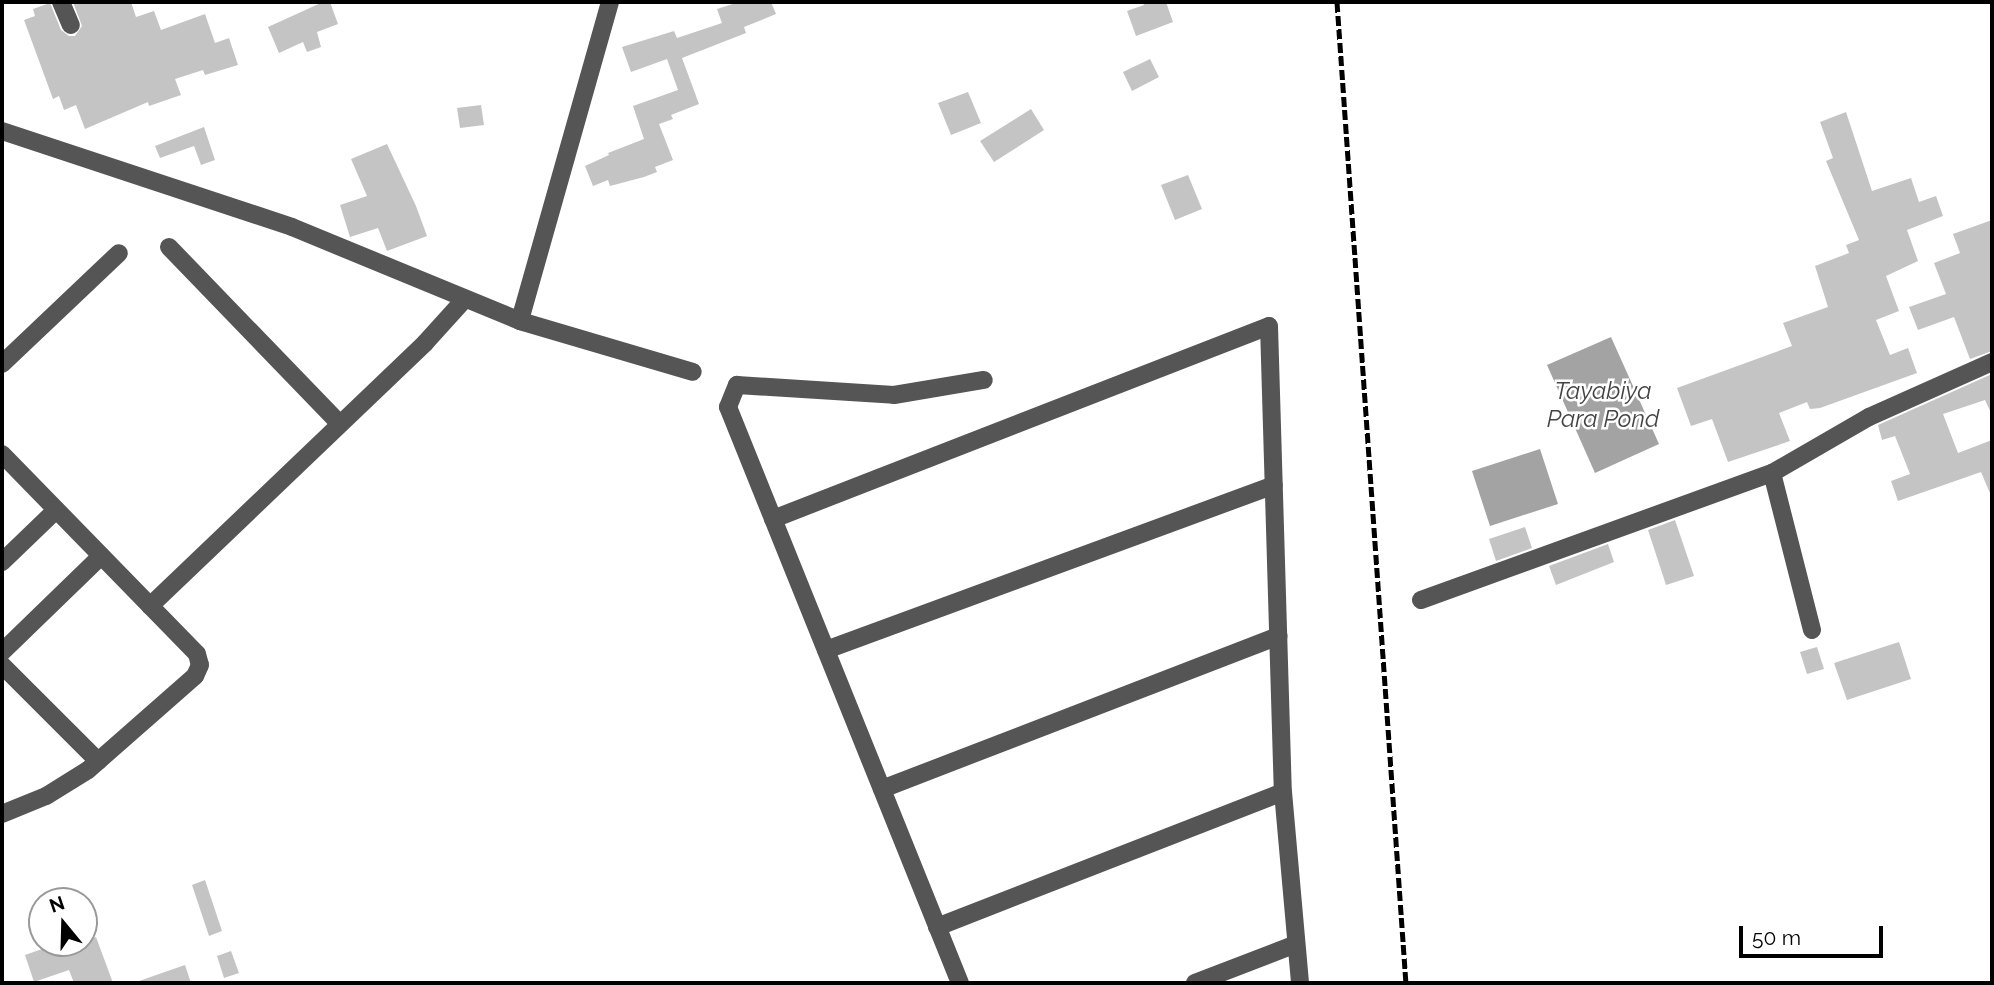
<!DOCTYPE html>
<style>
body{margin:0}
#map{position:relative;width:1994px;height:985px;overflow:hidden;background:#fff;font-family:Raleway,sans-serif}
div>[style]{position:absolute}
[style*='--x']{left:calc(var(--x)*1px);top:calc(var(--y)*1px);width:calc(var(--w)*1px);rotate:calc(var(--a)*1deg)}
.water>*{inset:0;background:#a3a3a3}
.building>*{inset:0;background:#c4c4c4}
.minor>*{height:18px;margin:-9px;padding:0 9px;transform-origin:9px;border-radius:9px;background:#555}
.rail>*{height:5px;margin-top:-2.5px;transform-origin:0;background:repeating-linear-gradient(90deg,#000 0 10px,transparent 0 13.5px)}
span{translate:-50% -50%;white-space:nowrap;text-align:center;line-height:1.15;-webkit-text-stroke:5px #fff;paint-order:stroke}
.water-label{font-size:24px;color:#444;font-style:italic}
.frame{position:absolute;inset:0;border:4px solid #000;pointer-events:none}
.north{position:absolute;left:28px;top:887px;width:70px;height:70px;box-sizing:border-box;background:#fff;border:2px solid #999;border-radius:50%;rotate:341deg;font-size:19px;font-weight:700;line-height:28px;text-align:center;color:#000}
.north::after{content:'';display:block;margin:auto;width:24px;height:32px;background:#000;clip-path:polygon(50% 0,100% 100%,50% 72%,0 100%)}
.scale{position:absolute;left:1739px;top:926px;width:144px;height:32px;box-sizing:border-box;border:4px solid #000;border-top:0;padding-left:9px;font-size:21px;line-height:24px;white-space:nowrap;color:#000;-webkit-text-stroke:5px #fff;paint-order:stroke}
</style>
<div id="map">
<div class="water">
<div style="clip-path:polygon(1611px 337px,1659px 444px,1595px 473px,1547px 365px)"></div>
<div style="clip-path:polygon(1540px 449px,1558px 504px,1490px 526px,1472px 471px)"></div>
</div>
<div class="building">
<div style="clip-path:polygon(73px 2px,131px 2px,136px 17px,154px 11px,161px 30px,205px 14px,215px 43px,229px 38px,238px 65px,205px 75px,203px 70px,175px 79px,181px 95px,149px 106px,148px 102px,85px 129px,76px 105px,64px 110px,59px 96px,53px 99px,24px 20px,35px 16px,33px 9px,50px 3px,61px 30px,69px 36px,75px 36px,82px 26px)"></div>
<div style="clip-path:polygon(323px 2px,330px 2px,338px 24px,317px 32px,321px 47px,307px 52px,303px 42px,279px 53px,268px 27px)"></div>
<div style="clip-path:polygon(739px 2px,771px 2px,776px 14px,744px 27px,746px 33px,682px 58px,699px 104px,671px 115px,673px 119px,659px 124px,673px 160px,655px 167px,657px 172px,644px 177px,610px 186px,608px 180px,593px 186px,585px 166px,609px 155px,608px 153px,644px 139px,633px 106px,678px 90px,667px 59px,631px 72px,622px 47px,674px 31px,677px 38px,722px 23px,717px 9px)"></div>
<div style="clip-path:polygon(1143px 2px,1166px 2px,1173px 22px,1136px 36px,1127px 11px,1144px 5px)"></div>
<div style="clip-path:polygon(1150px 59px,1159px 77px,1132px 91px,1123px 72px)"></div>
<div style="clip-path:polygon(968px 92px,981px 123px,951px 135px,938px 103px)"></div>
<div style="clip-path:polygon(481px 105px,484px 125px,460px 128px,457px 108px)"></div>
<div style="clip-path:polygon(1031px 109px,1044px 130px,994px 162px,980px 141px)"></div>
<div style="clip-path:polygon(1846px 112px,1872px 191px,1911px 178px,1919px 202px,1936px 196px,1943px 216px,1907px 230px,1918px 261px,1886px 276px,1899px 311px,1876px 320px,1890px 355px,1908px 348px,1917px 373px,1820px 408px,1810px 409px,1807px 402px,1779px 413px,1790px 441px,1728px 462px,1712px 419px,1691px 426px,1677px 388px,1792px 346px,1783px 323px,1828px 307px,1815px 266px,1849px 253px,1846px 245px,1859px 240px,1826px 161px,1833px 158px,1820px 122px)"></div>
<div style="clip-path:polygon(204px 127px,215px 160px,201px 165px,194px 146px,160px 158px,155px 146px)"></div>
<div style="clip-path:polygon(387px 144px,416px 206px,427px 236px,387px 251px,378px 228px,350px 237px,340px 205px,367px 196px,351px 159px)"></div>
<div style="clip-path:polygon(1188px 175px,1202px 209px,1175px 220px,1161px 185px)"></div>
<div style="clip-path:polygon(1992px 220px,1992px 351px,1970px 359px,1954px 317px,1918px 330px,1909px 307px,1946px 294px,1934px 263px,1960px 253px,1953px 234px)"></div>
<div style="clip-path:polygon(1992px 374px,1992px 415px,1985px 400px,1943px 414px,1958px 453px,1992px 440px,1992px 498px,1981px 472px,1898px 501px,1891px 481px,1910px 474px,1895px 436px,1882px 440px,1878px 425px)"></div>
<div style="clip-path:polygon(1675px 520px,1694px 576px,1666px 585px,1648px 530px)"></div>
<div style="clip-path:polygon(1525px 527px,1532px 548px,1496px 561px,1489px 539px)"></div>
<div style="clip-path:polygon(1608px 544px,1614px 562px,1556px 585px,1549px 566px)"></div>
<div style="clip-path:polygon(1899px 642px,1911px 679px,1847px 700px,1834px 663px)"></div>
<div style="clip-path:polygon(1817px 647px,1824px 669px,1807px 674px,1800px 652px)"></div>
<div style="clip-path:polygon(205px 880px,222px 931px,209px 936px,192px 885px)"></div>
<div style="clip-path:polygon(96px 937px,113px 983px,74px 983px,69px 970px,34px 982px,25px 955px,48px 947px,51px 954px)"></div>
<div style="clip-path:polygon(231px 951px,239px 973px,224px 978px,217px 956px)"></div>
<div style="clip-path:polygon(185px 965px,191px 983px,140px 983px,139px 981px)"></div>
</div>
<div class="minor">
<div style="--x:61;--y:2;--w:25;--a:67"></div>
<div style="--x:610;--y:2;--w:331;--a:105.8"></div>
<div style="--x:520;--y:321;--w:180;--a:16.4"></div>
<div style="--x:2;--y:131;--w:305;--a:18.3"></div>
<div style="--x:292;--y:227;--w:247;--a:22.4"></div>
<div style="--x:169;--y:247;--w:243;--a:46"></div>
<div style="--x:2;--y:364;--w:161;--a:-43.5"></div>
<div style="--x:2;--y:454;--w:279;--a:45.7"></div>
<div style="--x:197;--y:654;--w:11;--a:75"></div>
<div style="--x:200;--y:665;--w:12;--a:114"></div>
<div style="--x:195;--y:676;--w:142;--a:138.7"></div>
<div style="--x:88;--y:770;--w:49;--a:148.2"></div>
<div style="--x:46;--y:796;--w:48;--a:157.8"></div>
<div style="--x:1772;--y:473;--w:162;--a:75.7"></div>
<div style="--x:773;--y:519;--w:532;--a:-21.26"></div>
<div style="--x:1269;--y:326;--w:466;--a:88.3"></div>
<div style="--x:1283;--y:792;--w:192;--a:84.9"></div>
<div style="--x:2;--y:562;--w:75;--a:-43.9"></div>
<div style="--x:1421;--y:600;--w:373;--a:-19.9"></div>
<div style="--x:1772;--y:473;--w:112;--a:-30"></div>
<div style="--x:1869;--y:417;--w:135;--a:-24.1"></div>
<div style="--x:150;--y:606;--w:381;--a:-43.7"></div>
<div style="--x:425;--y:343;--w:58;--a:-47.8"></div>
<div style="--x:826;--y:650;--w:477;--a:-20.2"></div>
<div style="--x:2;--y:652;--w:138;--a:-44.1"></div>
<div style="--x:2;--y:665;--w:136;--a:45"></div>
<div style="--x:882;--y:789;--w:425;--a:-21.1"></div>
<div style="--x:937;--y:927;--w:371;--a:-21.3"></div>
<div style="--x:960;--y:983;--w:621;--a:-111.94"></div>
<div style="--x:728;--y:407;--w:24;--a:-68"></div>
<div style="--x:737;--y:385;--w:157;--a:3.6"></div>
<div style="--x:894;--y:395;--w:91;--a:-9.5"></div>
<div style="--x:1195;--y:983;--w:108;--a:-21.1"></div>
</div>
<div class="rail">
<div style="--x:1337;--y:2;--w:983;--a:85.98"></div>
</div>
<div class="water-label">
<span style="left:1603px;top:405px">Tayabiya<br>Para Pond</span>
</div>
<div class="frame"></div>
<div class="north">N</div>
<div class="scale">50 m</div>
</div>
